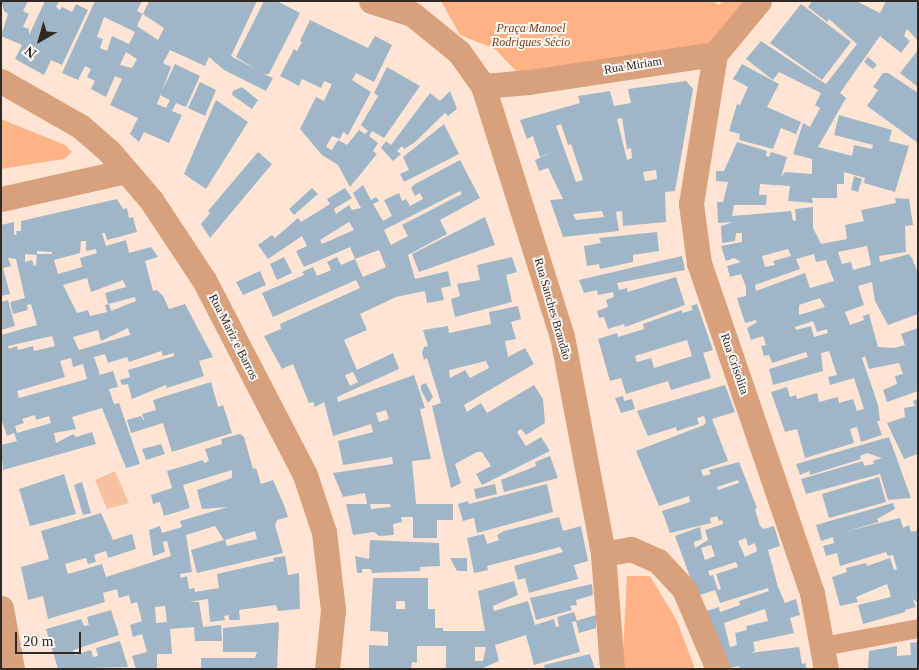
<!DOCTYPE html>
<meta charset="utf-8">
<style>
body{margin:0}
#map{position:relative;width:919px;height:670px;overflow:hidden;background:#ffe4d4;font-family:Georgia,serif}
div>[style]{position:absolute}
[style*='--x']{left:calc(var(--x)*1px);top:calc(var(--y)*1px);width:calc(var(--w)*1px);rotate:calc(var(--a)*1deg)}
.green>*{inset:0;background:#ffb385}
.water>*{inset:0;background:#f7c1a0}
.building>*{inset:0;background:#9fb6c9}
.pedestrian>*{height:19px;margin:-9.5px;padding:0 9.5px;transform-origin:9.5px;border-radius:9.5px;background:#d9a07c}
.minor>*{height:25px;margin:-12.5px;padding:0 12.5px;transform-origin:12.5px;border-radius:12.5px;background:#d9a07c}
span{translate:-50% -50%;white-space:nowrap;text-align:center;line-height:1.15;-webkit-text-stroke:4px #fcf6f3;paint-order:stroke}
.park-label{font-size:12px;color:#7b421b;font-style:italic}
.street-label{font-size:12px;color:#332923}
.frame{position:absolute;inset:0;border:2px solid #332923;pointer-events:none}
.north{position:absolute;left:15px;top:15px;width:50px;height:50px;-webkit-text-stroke:4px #fcf6f3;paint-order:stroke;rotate:218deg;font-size:14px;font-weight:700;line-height:20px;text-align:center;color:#332923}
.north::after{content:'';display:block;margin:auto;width:18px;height:22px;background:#332923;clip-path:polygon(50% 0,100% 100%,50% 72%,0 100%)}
.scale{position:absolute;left:15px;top:632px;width:66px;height:22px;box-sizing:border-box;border:2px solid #332923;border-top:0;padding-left:6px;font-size:15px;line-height:18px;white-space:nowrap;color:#332923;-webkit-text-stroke:4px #fcf6f3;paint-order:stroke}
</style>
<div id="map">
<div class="green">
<div style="clip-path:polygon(441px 1px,712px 1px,719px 5px,723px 1px,749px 1px,713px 51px,517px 72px,495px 49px,460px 35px)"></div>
<div style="clip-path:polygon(1px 119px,65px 145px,72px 152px,64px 159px,1px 169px)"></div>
<div style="clip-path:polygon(627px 576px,650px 576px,677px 621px,695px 669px,622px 669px)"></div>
</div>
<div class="water">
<div style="clip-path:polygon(115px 471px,129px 503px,107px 509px,95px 480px)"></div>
</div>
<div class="building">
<div style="clip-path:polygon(1px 1px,28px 1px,23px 11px,29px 14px,23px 27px,29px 29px,29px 35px,45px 1px,59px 1px,56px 7px,60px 10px,62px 7px,72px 12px,76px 4px,88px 10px,62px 65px,51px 60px,44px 75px,15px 59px,22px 45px,1px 36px,8px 14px,4px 11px)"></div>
<div style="clip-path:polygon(evenodd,95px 1px,142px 1px,137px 11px,143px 14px,142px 15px,137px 26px,158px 40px,164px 28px,143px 14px,149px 1px,257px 1px,231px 56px,257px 70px,236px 57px,264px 1px,277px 1px,300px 13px,269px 74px,264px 74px,273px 78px,266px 91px,224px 70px,209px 57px,205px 66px,170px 50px,163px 63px,171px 67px,157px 104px,166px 108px,170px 100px,160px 95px,175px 64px,200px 76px,186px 107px,176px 103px,172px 111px,182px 115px,169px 143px,144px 132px,139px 142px,130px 134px,138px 118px,110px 105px,122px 79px,115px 76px,106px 97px,91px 89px,95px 81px,87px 77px,91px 69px,85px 66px,78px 80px,62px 73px,95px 1px,104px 17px,135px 32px,129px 44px,112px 36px,107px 51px,100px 48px,103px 39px,97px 37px,104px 17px,95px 1px,126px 52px,137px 59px,132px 68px,120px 65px,126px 52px)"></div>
<div style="clip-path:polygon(evenodd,812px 1px,856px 1px,880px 13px,886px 1px,918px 1px,918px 41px,907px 29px,904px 36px,910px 41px,901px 53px,880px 36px,840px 93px,846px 98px,818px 147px,852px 156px,854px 145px,872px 149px,873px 145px,834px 135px,839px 115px,892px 130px,889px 141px,909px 146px,895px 192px,864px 183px,865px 178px,844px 172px,844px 184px,837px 184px,837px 198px,812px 198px,813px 203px,788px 201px,790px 186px,760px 184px,759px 195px,767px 195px,766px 205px,734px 205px,732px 216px,791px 211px,793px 221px,796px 220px,795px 209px,813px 207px,813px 228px,821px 244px,847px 239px,845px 225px,864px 221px,861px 210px,896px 203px,895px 198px,909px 199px,913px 225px,905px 226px,906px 252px,879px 256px,880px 262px,909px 254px,913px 260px,918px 273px,918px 314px,888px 325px,875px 301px,872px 282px,858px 286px,864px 305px,845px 312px,850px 325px,864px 320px,863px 316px,869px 314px,878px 347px,894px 348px,905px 345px,901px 334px,918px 328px,918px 391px,887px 402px,883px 390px,897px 384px,895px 376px,903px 374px,899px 363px,869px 369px,865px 356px,862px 358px,878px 405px,880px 421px,877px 421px,882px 435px,861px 442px,857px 427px,850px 429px,854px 443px,805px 458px,797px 429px,785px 432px,771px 392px,787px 387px,790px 397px,796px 395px,797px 399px,817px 393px,819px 402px,838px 397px,839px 403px,853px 399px,857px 411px,864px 409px,854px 378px,830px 385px,828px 377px,837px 375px,829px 351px,821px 353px,823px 371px,773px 385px,769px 369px,808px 357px,806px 352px,772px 363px,769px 355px,764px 356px,761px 346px,766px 345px,763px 336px,751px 340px,747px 328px,757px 322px,756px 320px,745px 323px,737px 298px,746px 296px,746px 287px,741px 274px,730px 277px,727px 266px,741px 262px,734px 258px,726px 261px,721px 246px,742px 242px,742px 233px,736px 233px,735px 241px,722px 243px,721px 226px,733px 222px,718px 223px,717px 202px,723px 202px,728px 182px,716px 181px,716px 171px,724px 171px,737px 142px,767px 151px,766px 156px,769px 157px,771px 152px,787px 157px,781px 177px,785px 172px,812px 174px,812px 159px,793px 154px,803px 123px,810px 127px,820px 108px,815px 105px,821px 93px,779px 72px,773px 80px,746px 59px,761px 41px,826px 84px,857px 44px,829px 19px,827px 22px,808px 7px,812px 1px,867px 246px,871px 265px,853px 270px,851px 262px,842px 264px,838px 252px,867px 246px,812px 1px,788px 249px,791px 256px,773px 261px,775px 265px,765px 267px,762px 256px,788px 249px,812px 1px,814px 254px,816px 262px,826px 260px,834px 281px,810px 288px,805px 273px,756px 291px,755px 285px,800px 269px,796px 259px,814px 254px,812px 1px,820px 298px,825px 307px,799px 315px,799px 305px,820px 298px,812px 1px,813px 321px,817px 332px,827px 329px,828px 333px,814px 337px,811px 326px,796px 330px,795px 327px,813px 321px)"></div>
<div style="clip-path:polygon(801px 4px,851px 42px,822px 80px,770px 43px)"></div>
<div style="clip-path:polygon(310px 20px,368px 48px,375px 36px,392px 45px,374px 82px,356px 73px,352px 80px,371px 92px,348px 135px,343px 132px,340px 139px,332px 136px,326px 147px,332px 150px,338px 140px,347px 145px,359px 130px,365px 134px,368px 131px,361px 125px,378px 96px,374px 93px,387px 67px,420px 86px,384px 138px,372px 131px,369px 136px,378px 143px,373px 151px,377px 154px,350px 187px,338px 165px,322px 155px,300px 129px,316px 97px,324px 101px,332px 84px,324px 81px,321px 88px,302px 79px,299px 86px,280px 76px,294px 49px,297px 51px,302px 42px,300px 41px)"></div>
<div style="clip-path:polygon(918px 50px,918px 87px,900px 73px)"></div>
<div style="clip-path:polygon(868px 57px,877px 65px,873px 69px,864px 62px)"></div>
<div style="clip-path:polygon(742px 64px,779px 84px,767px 107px,801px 122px,796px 134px,781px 128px,773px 149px,739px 140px,740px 134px,729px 131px,737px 104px,740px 105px,748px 87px,733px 79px)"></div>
<div style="clip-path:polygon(883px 73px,888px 73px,918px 93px,918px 143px,867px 106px,878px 90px,873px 87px)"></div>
<div style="clip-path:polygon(evenodd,686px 81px,693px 89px,675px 191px,665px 192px,666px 222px,623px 226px,622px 211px,616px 212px,619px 231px,563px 237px,550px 200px,563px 199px,548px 168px,539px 171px,535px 160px,555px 151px,540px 157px,533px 136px,527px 139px,520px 120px,580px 103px,578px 96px,610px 91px,614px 106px,631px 103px,628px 89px,686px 81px,622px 118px,627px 149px,631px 148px,632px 158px,627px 160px,617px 119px,622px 118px,686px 81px,561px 124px,568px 145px,571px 144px,583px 180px,576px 182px,556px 126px,561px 124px,686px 81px,656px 170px,657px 179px,645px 181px,643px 172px,656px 170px,686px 81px,602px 211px,604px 217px,576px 220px,573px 214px,602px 211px)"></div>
<div style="clip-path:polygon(200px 82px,216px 90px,205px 116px,188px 108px)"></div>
<div style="clip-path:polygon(242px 87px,258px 100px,252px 109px,232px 95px,233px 91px)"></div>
<div style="clip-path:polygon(450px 91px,457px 109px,448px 116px,445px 113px,414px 143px,404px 149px,402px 146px,397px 151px,401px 154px,393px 161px,381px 148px,386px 141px,391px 145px,430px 93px,440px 101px)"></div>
<div style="clip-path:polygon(216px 100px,248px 122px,206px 189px,184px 174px)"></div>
<div style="clip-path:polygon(444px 124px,459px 154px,404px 182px,400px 174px,409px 170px,403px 157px)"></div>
<div style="clip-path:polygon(258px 152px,272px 164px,210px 238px,201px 224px,210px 213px,208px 211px)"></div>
<div style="clip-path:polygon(evenodd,460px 160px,480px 198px,440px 220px,447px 234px,408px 255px,415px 279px,448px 271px,451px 286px,441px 288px,444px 300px,427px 303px,425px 291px,396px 297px,360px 314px,367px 330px,344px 340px,357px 370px,393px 353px,399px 369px,337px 397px,338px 402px,414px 375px,425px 408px,420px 409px,431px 459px,412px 461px,416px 504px,453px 504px,453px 520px,437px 520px,437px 538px,413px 538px,413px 517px,401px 517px,402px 522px,393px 524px,394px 535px,379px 536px,374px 532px,353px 535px,346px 504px,367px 504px,365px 493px,343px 497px,333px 473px,393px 464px,392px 457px,343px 465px,338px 441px,373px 432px,371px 424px,333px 436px,324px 402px,315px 407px,313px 402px,309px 403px,293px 364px,282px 369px,264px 336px,281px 329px,280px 324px,360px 288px,356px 280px,273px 317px,262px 293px,304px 275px,302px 272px,313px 267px,317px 276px,331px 270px,327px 262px,337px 257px,341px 265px,355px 259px,363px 277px,386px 267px,379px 250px,355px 259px,350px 247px,304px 267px,296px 251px,307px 246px,302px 236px,268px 259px,258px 245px,272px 235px,275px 238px,298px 218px,301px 222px,330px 204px,327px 199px,345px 188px,352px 198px,334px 209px,336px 214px,349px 205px,352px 210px,361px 208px,353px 193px,363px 185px,371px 200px,376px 197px,379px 201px,373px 204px,383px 221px,392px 216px,384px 200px,399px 193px,402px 201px,406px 199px,410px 206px,423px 199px,420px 193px,415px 196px,411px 188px,415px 184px,460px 160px,460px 191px,462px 194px,402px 225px,408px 236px,391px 245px,384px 230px,460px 191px,460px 160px,349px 222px,354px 230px,322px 244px,320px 240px,349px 222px,460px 160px,353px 372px,358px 382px,350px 386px,345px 375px,353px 372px,460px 160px,386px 410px,389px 419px,379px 422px,376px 413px,386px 410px,460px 160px,370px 504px,390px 504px,391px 507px,371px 509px,370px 504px)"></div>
<div style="clip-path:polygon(854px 176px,862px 179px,858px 192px,851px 190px)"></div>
<div style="clip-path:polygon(312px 188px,318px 194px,294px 215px,289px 209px)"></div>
<div style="clip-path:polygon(evenodd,117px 199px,123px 209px,127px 208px,129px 218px,133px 217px,137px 232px,107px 240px,105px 233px,102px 233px,106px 246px,126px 240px,129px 253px,151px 247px,158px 257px,145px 261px,153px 291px,157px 290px,163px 296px,169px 309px,185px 304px,213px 357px,199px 361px,204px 376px,167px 388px,166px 385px,132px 399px,128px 384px,122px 385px,120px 380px,130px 377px,128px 370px,174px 356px,174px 353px,163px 356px,161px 351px,129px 362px,127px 357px,108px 363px,105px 354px,94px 357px,100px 375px,113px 371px,118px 387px,109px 389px,114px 404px,119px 403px,140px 464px,126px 468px,102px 408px,72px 417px,76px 429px,54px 433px,56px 443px,73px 434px,76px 437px,92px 432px,96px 444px,3px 470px,1px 445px,17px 441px,14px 433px,7px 436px,1px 418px,1px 335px,37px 325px,31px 304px,27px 305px,28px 310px,13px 314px,10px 302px,25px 298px,16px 259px,8px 258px,11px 266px,3px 268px,10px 294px,1px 296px,1px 225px,14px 222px,14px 235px,17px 235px,16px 231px,21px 231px,21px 221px,117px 199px,81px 241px,86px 241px,86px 251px,96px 249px,97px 253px,80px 258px,82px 267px,58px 274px,54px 260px,80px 253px,81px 241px,117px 199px,37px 251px,52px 252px,52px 254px,37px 254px,36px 265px,34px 266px,32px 260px,25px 262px,25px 254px,37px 255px,37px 251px,117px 199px,87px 278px,91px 292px,123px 280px,126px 287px,105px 293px,108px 304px,135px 297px,136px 301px,111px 311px,109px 304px,105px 305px,107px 312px,90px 316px,88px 310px,77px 313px,63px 285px,87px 278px,117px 199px,128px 328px,130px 335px,79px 350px,73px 337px,98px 330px,101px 341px,128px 328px,117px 199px,52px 336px,55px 346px,34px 351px,33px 346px,18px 350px,17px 346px,9px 349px,8px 346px,52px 336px,117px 199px,71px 358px,73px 367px,83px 364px,87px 379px,19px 398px,17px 391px,65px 377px,60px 361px,71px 358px,117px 199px,35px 415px,36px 420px,49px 416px,51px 423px,17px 433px,15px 426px,24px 423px,22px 419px,35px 415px)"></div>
<div style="clip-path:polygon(485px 217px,495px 245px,419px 272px,412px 254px)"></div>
<div style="clip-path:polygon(657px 232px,659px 251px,633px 255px,633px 262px,600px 269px,599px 264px,587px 266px,584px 246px,601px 243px,599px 238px)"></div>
<div style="clip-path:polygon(682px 256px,685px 270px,617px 283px,619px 290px,627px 288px,628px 292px,676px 277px,685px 305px,625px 327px,624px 324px,608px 329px,604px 317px,599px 318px,597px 311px,608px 307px,606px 300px,614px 297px,613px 292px,598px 295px,597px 290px,584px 293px,579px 280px)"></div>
<div style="clip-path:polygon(284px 257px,292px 273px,277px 280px,270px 264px)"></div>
<div style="clip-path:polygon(512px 257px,517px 272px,506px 275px,512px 302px,455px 317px,451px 299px,460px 296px,457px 284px,480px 280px,477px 265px)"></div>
<div style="clip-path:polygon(260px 271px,266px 285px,243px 295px,236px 282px)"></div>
<div style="clip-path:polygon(8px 300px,15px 326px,1px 330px,1px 302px)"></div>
<div style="clip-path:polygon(evenodd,697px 304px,713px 350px,703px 353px,711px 378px,671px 390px,668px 381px,626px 394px,621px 378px,610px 381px,598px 339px,617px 333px,618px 337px,644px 329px,643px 324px,682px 310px,682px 313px,693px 310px,691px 306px,697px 304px,687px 340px,692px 356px,654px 368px,651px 358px,637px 362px,635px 356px,687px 340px)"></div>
<div style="clip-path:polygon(evenodd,518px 306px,521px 319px,511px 322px,516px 339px,505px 341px,508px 357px,525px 348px,534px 364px,464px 405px,467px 412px,481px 403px,487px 413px,534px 385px,543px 399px,545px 423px,526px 435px,521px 429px,517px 432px,526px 446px,541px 437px,550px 451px,482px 485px,476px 474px,491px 466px,482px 452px,477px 452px,455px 464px,461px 483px,451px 488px,432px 406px,441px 403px,427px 358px,424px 360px,422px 353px,424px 347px,428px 346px,423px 330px,448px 326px,449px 333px,491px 324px,489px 312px,518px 306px,486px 361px,489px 368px,470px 378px,465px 370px,450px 378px,449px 370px,486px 361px)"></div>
<div style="clip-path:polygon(211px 382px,218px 407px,223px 405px,232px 433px,172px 452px,163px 423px,131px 433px,127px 420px,141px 416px,145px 422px,142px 414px,156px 410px,153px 400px)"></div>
<div style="clip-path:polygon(426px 383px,433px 397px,428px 403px,421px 390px,421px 385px)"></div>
<div style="clip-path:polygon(evenodd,725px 385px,735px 412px,712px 419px,728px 461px,701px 470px,703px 476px,711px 474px,709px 470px,739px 462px,757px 508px,755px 509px,760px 526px,764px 529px,774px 526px,780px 546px,768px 550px,778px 587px,785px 603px,796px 599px,800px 615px,790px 618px,794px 633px,753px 642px,755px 651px,750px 653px,799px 647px,802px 664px,806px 663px,806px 669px,740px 669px,739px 666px,725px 669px,703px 612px,719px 607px,720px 612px,740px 605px,739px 601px,769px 591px,768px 588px,720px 603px,715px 590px,697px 596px,675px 536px,700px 527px,702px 539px,694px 542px,695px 548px,708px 540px,705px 530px,723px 524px,722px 520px,719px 521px,717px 516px,710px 518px,711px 523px,670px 533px,662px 511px,690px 502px,689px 496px,659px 506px,636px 451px,704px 425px,706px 422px,704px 416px,697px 418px,699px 424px,677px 431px,676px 427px,648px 436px,637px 411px,725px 385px,738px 480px,739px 483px,718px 490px,717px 487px,738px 480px,725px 385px,746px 538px,748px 546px,755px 543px,757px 551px,745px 557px,738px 541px,746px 538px,725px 385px,711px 545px,715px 556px,705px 560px,701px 548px,711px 545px,725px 385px,736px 562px,738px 567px,716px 574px,721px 589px,718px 590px,713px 575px,710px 576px,708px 571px,736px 562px,725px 385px,765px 609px,768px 621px,746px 626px,747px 630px,735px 633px,737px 645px,730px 647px,724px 623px,765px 609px)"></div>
<div style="clip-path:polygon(623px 396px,624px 401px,632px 399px,635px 409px,621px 413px,615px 398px)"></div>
<div style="clip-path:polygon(918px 399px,918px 454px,904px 459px,887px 423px,905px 417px,904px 408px,915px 406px,913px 401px)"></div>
<div style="clip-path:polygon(evenodd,240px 434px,244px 437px,253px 469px,256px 468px,261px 484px,273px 480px,284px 505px,288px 517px,277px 520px,275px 525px,283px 553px,197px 573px,191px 550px,224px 540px,215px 526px,186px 535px,192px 572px,180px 574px,181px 578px,187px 576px,189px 589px,194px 588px,195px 592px,219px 588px,217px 574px,274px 561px,273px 558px,285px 556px,288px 575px,299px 573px,300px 609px,278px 611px,276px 605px,239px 610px,240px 620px,229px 620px,229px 615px,224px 616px,225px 620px,210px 622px,208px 599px,189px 602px,199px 602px,203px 627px,221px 625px,222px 641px,195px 641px,194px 627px,170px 629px,172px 654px,157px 654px,157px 669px,136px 669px,132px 656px,147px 652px,142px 634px,133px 637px,130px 625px,142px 621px,137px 602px,131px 604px,129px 595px,119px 598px,117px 589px,103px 593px,105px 602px,48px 619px,43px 596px,28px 600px,21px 567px,49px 559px,41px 531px,101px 513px,113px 540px,132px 534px,136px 549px,108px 558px,106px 551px,94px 555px,96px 562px,88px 564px,86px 558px,65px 564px,68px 574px,102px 564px,106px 577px,171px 556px,167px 541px,163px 542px,165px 552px,153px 556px,149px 530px,160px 526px,162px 533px,182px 527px,180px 521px,228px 507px,202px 509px,197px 490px,232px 478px,232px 470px,183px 485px,190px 508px,164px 516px,160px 502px,153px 504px,151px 495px,172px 488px,167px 471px,203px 460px,204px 463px,209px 461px,205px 449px,222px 444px,221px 439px,240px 434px,255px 531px,257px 539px,227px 546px,225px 540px,255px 531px,240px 434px,165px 606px,167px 622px,156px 623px,155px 607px,165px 606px)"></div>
<div style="clip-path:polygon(889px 437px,911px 498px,888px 500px,880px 474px,806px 494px,801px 479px,863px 461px,864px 466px,874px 464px,873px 461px,882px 458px,867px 453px,860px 456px,861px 459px,810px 475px,809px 471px,800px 475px,796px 464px)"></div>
<div style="clip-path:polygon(161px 444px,165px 454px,146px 460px,142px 449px)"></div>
<div style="clip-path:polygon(550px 456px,558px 478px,504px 492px,501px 480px,536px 466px,535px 462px)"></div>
<div style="clip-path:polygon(64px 474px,76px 514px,30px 526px,19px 489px)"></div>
<div style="clip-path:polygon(879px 477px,886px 502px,829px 518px,822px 494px)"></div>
<div style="clip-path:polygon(82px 482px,91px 513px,83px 515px,74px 485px)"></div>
<div style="clip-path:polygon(495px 484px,497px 494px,476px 499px,474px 489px)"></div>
<div style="clip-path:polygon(547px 484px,553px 512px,477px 533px,474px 518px,463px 521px,458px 504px,468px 501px,469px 504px)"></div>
<div style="clip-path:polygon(893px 503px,895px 509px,877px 519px,879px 522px,843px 532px,900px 518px,903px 528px,909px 525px,911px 532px,918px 530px,918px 603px,913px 599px,916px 607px,905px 610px,905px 612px,863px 624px,858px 605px,891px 597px,887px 584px,856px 597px,858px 602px,840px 606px,832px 577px,847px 572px,846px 568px,866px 563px,867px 566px,890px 558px,894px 570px,897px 569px,893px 555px,888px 556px,886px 552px,840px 566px,837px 553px,826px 556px,823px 546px,834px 543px,833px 537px,821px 541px,816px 525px)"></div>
<div style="clip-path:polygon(559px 517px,563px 531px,581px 526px,588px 561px,574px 565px,578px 579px,529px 593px,525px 578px,518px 580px,514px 566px,563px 552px,560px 547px,487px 566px,488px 570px,474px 573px,467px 538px,484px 534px,487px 544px,499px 540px,497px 535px,504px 531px)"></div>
<div style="clip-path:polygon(370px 540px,439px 543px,440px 566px,420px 567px,420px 571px,372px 573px,371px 569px,362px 569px,362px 573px,357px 573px,355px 556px,369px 559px)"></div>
<div style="clip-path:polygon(450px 558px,467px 558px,467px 571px,457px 571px)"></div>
<div style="clip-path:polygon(evenodd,373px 578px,428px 578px,428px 609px,435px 609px,435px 628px,443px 628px,443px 631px,485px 631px,478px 591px,514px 581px,518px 595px,493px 606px,494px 611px,528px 601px,535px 625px,554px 619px,556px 627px,559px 626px,557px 617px,574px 612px,577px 621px,572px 622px,580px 652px,534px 665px,526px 635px,495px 645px,499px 661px,481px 669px,446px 669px,446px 646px,417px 646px,417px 663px,412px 662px,411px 669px,369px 669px,369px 645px,388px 646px,388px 632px,370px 631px,373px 578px,396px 601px,405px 601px,405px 609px,396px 609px,396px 601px,373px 578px,475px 647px,486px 647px,483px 661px,475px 661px,475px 647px)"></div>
<div style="clip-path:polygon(592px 584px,593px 595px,576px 600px,577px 605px,570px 606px,572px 610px,536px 620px,530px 598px)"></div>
<div style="clip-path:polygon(111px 610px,119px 635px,73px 650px,75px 655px,91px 650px,93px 657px,98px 656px,96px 648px,120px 641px,128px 667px,58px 669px,46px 629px,81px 619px,84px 626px,89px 625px,87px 617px)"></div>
<div style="clip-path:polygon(596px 615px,596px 628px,579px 633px,576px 621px)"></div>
<div style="clip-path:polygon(279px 622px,277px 669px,201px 669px,201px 658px,255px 658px,257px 652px,223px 652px,223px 628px)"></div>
<div style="clip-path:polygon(918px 642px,918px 669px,868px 669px,869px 651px,897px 646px,897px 656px,911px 655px,910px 643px)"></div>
<div style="clip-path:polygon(590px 654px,595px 669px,545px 669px,544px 665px)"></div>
</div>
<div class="pedestrian">
<div style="--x:823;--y:646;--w:97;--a:-10.7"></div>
</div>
<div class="minor">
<div style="--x:371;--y:1;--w:43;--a:17.6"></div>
<div style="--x:412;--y:14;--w:60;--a:39"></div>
<div style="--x:459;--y:52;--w:42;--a:54.8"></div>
<div style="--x:483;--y:86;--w:262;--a:72.5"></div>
<div style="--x:562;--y:336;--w:222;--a:79.3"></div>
<div style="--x:603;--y:554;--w:115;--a:85.5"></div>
<div style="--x:715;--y:54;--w:152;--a:99.1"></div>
<div style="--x:691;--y:204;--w:60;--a:82.3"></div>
<div style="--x:699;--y:263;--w:349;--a:71.1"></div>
<div style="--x:812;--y:593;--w:77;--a:79.6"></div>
<div style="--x:1;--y:81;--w:91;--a:29.7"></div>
<div style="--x:80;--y:126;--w:38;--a:41"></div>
<div style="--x:109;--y:151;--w:65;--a:49.4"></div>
<div style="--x:151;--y:200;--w:96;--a:56.5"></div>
<div style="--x:204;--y:280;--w:220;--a:62.6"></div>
<div style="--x:305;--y:475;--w:60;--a:71.6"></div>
<div style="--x:324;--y:532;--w:79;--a:83.4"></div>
<div style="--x:333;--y:610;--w:59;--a:95.8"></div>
<div style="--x:483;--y:86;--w:46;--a:-5"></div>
<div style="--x:529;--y:82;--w:188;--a:-8.6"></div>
<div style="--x:715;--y:54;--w:69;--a:-50.3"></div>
<div style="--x:1;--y:199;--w:128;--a:-12.6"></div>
<div style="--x:603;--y:554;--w:28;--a:-10"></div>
<div style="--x:631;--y:549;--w:30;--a:24"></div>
<div style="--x:658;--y:561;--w:38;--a:47"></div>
<div style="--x:684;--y:589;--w:87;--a:67"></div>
<div style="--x:1;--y:608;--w:62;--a:79.8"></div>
</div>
<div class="park-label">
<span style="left:531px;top:36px">Praça Manoel<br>Rodrigues Sécio</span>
</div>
<div class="street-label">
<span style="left:633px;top:66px;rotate:-9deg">Rua Miriam</span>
<span style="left:552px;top:309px;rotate:74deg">Rua Sanches Brandão</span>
<span style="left:233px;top:337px;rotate:63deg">Rua Mariz e Barros</span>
<span style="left:734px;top:364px;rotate:71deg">Rua Crisolita</span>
</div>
<div class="frame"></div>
<div class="north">N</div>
<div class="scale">20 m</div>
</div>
